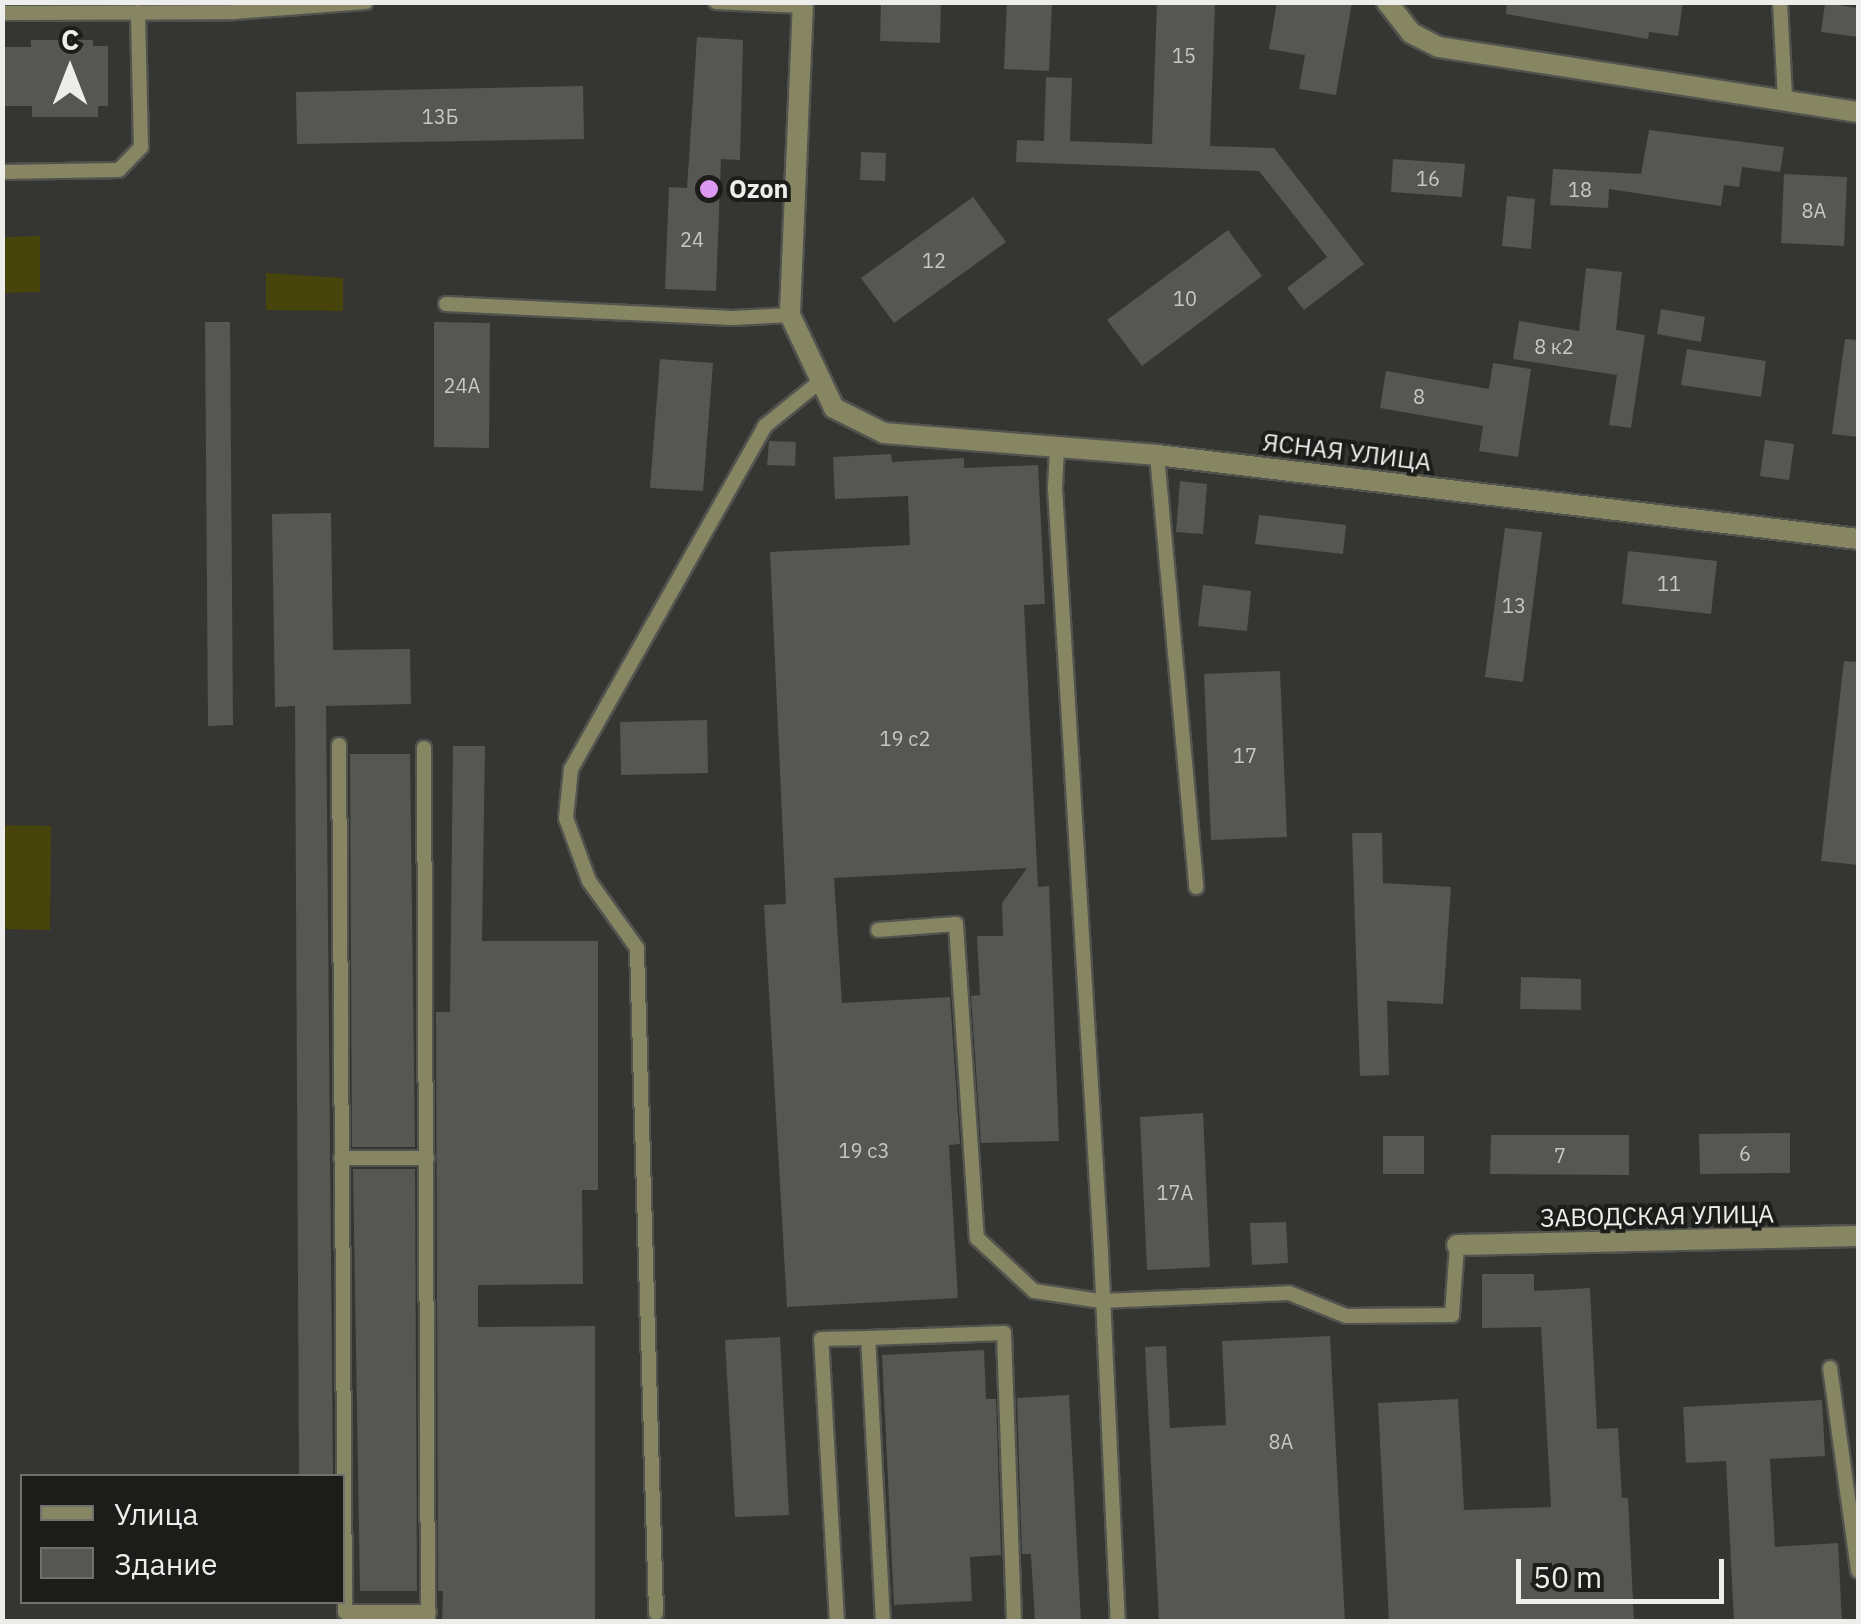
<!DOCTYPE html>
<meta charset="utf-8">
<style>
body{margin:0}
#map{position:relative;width:1861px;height:1624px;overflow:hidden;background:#353531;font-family:"IBM Plex Sans",sans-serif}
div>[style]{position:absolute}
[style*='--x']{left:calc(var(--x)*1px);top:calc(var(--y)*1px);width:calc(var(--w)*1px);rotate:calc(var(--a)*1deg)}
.green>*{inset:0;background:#47440c}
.building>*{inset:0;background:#565652}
.roads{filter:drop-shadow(2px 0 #52524f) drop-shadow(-2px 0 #52524f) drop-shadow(0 2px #52524f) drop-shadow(0 -2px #52524f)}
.lane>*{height:14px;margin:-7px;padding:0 7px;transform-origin:7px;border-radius:7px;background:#878663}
.street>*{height:20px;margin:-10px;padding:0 10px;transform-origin:10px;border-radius:10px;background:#878663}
.dots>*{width:28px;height:28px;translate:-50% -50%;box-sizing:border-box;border:5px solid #1c1c1b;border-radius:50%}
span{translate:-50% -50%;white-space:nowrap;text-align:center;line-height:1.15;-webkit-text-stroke:8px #1c1c1b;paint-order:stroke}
.number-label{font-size:20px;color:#c7c7c5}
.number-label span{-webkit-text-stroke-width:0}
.poi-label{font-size:25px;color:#ededeb;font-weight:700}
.left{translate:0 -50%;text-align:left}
.street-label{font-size:25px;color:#ededeb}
.frame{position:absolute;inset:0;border:5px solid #ededeb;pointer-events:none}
.legend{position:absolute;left:20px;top:1474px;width:325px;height:130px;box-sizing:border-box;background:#1c1c1b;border:2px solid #70706e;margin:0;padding:12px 18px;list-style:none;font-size:30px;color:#ededeb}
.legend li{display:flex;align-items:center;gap:20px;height:50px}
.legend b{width:50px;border:2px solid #70706e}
.north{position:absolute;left:20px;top:20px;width:100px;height:100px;-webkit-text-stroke:8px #1c1c1b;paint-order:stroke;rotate:0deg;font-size:28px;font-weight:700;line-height:40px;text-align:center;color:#ededeb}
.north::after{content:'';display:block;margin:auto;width:35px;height:45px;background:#ededeb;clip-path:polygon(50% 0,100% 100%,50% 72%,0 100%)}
.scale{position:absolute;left:1516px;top:1559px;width:208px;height:45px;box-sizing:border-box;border:5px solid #ededeb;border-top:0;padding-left:12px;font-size:30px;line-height:35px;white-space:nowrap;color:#ededeb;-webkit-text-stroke:8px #1c1c1b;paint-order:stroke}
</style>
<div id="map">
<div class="green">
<div style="clip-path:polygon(40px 236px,40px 292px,3px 293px,3px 237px)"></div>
<div style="clip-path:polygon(266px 273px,343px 278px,343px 311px,266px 310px)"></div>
<div style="clip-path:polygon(3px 825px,51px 826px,50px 930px,3px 929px)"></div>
</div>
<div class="building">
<div style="clip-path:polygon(881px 2px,941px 2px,940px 43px,880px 41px)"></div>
<div style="clip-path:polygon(1007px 2px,1052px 2px,1049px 71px,1004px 69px)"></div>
<div style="clip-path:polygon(1157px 2px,1215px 2px,1210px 146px,1274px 148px,1364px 264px,1304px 310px,1287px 288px,1327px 257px,1259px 171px,1016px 162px,1017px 140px,1044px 141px,1046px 77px,1072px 78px,1070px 141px,1152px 144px)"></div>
<div style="clip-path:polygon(1277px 2px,1352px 2px,1336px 95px,1299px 89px,1305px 55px,1269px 49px)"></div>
<div style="clip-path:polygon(1507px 2px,1683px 2px,1678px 36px,1649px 32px,1648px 39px,1506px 14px)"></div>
<div style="clip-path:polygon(1825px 3px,1858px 8px,1858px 37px,1821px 32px)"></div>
<div style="clip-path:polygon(697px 37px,743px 40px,740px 160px,721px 159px,716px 291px,665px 289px,669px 187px,687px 188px)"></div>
<div style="clip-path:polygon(31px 40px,93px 40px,93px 46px,108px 46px,108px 106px,98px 106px,98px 117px,32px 117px,32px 106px,2px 106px,2px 47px,31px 47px)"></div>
<div style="clip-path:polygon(583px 86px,584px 139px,297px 144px,296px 92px)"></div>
<div style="clip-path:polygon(1649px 130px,1784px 147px,1780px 172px,1742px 167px,1739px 187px,1724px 185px,1721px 206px,1609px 189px,1608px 208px,1550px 205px,1553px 169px,1641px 174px)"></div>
<div style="clip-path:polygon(861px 152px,886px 153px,885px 181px,860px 180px)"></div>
<div style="clip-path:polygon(1393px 159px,1465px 164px,1462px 197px,1391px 192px)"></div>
<div style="clip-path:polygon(1784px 174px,1847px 177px,1844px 246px,1781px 243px)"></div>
<div style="clip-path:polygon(1507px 196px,1535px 199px,1531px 249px,1502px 246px)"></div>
<div style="clip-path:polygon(973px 197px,1006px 242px,894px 323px,861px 278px)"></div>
<div style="clip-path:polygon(1228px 230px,1262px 276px,1142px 366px,1107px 320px)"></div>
<div style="clip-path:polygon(1586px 268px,1622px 272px,1616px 330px,1645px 335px,1631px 428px,1609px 425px,1617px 375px,1513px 359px,1519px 321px,1579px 331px)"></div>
<div style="clip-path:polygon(1661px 309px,1705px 317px,1701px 342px,1657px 334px)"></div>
<div style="clip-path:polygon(205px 322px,230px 322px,233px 725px,208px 726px)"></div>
<div style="clip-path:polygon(434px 322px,490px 323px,489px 448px,434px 447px)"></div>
<div style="clip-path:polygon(1845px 339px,1858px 340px,1858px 437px,1832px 434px)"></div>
<div style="clip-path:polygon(1687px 349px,1766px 361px,1761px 397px,1681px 385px)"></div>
<div style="clip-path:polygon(660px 359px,713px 363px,703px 491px,650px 488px)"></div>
<div style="clip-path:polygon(1493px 363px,1531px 369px,1518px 457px,1479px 451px,1483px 426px,1380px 408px,1386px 371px,1489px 389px)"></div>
<div style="clip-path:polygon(1765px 440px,1794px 444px,1789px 480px,1760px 476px)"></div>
<div style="clip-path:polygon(769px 441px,796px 442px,795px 466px,767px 465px)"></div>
<div style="clip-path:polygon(891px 454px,892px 462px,964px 458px,964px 468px,1038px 465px,1045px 604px,1024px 605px,1038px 887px,1049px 886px,1059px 1141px,981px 1143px,971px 996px,980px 995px,977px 936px,1003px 936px,1002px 903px,1027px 868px,834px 878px,842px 1003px,950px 997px,960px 1144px,949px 1145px,958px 1298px,787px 1307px,764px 905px,786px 904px,770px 552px,910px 545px,908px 496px,835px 499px,833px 457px)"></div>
<div style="clip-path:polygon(1180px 481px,1207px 484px,1203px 534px,1176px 532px)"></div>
<div style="clip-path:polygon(331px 513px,333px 650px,410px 649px,411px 704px,326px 706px,333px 1476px,299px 1476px,295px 706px,275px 707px,272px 514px)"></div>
<div style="clip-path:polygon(1259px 515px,1346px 525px,1343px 554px,1255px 544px)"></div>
<div style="clip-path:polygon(1505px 528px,1542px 532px,1523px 682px,1485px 677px)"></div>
<div style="clip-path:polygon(1628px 551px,1717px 561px,1711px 614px,1622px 604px)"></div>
<div style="clip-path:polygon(1203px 585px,1251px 591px,1247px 631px,1198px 626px)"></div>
<div style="clip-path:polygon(1844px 661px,1858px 662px,1858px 865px,1821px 861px)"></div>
<div style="clip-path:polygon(1280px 671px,1287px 837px,1211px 840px,1204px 674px)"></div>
<div style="clip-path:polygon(707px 720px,708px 773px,621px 775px,620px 722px)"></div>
<div style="clip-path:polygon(453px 746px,485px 746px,482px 941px,598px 941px,598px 1190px,582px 1190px,583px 1284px,478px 1285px,478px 1327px,595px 1326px,595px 1622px,442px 1622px,443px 1591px,438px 1591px,436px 1012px,450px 1012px)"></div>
<div style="clip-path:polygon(350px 754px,410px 754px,415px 1147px,352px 1147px)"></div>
<div style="clip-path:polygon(1352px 833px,1382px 833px,1383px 883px,1451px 887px,1443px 1004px,1387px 1001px,1389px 1075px,1360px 1076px)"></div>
<div style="clip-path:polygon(1521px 977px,1581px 979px,1581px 1010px,1520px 1009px)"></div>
<div style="clip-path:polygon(1203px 1113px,1210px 1267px,1147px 1270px,1140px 1117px)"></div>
<div style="clip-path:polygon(1790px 1133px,1790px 1173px,1700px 1174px,1699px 1134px)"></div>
<div style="clip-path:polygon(1491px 1135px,1629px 1135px,1629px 1175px,1490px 1174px)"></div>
<div style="clip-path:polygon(1383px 1136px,1424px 1136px,1424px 1174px,1383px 1174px)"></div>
<div style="clip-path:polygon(353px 1169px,415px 1169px,417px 1591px,360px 1591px)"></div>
<div style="clip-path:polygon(1286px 1222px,1288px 1263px,1252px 1265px,1250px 1223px)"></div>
<div style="clip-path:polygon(1482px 1274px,1534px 1274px,1534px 1291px,1590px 1288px,1597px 1429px,1618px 1428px,1622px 1498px,1628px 1498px,1634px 1622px,1389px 1622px,1378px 1403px,1458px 1399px,1464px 1510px,1551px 1507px,1541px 1327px,1482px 1328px)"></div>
<div style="clip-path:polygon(1330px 1336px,1345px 1622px,1159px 1622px,1145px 1347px,1166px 1346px,1170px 1428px,1226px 1425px,1222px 1341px)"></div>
<div style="clip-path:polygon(780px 1337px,789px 1515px,735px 1517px,725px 1340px)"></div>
<div style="clip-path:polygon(984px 1350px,986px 1399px,996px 1399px,1001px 1555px,970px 1557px,972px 1601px,894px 1605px,882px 1355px)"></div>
<div style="clip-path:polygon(1069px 1395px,1081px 1622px,1035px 1622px,1031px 1554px,1022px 1554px,1017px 1398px)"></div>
<div style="clip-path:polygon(1822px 1400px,1825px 1456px,1770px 1459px,1775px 1547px,1838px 1543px,1842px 1622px,1734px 1622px,1726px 1461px,1686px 1463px,1683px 1407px)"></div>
</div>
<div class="roads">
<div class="lane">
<div style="--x:716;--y:2;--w:87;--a:2.6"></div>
<div style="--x:1780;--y:2;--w:97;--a:87"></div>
<div style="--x:2;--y:13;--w:232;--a:-0.2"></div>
<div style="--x:234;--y:12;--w:132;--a:-4.3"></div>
<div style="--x:2;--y:172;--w:117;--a:-1"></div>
<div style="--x:119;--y:170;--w:32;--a:-46"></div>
<div style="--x:141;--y:147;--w:135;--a:-91.3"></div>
<div style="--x:446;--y:304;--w:287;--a:2.8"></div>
<div style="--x:733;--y:318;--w:57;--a:-3"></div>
<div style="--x:1057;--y:448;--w:40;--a:92.9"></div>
<div style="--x:1055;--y:488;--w:765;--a:86.55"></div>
<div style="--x:1101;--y:1252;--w:370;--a:87.4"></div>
<div style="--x:1157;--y:455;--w:434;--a:84.8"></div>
<div style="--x:339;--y:745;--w:867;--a:89.6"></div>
<div style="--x:345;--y:1612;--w:84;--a:0"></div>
<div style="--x:424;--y:748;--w:873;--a:89.74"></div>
<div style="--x:878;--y:930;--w:78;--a:-4.4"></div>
<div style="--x:956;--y:924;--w:315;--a:86.2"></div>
<div style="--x:977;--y:1238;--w:78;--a:42.9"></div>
<div style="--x:1034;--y:1291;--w:68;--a:8.5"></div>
<div style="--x:1101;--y:1301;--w:188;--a:-2.4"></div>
<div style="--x:1289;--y:1293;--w:61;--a:22"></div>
<div style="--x:1346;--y:1316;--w:106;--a:-0.5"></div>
<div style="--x:1452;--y:1315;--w:70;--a:-85.9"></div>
<div style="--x:341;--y:1158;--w:86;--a:0"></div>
<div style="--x:1830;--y:1368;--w:205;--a:82.1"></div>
<div style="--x:656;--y:1613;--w:665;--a:-91.64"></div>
<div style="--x:637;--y:948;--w:82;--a:-125.6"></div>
<div style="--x:589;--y:881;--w:67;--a:-110.1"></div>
<div style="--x:566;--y:818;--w:49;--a:-84.2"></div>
<div style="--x:571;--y:769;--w:394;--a:-60.5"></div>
<div style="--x:765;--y:426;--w:68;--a:-39.1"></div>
<div style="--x:837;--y:1622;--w:283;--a:-93.2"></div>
<div style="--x:821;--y:1339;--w:47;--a:-1.2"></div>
<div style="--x:883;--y:1622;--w:284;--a:-93"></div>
<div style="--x:868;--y:1338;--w:136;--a:-2.1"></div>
<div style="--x:1004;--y:1333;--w:289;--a:88"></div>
</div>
<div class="street">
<div style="--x:803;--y:2;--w:313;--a:92.4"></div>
<div style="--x:790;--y:315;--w:103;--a:64.7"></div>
<div style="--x:834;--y:408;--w:56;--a:26.6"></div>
<div style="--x:884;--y:433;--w:274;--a:4.6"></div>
<div style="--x:1157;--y:455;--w:706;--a:6.83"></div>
<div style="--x:1387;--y:2;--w:39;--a:52"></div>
<div style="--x:1411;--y:33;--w:30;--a:27"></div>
<div style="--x:1438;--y:47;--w:425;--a:8.8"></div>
<div style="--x:1457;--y:1245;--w:401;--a:-1.3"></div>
</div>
</div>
<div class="dots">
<div style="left:709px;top:189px;background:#dc99f4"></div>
</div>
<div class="number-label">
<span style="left:1184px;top:55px">15</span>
<span style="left:440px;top:116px">13Б</span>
<span style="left:1428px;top:178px">16</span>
<span style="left:1580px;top:189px">18</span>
<span style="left:1814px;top:210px">8А</span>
<span style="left:692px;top:239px">24</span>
<span style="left:934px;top:260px">12</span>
<span style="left:1185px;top:298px">10</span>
<span style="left:1554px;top:346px">8 к2</span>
<span style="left:462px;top:385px">24А</span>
<span style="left:1419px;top:396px">8</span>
<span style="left:1669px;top:583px">11</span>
<span style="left:1514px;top:605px">13</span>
<span style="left:905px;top:738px">19 с2</span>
<span style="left:1245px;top:755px">17</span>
<span style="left:864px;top:1150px">19 с3</span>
<span style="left:1745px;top:1153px">6</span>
<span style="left:1560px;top:1155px">7</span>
<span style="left:1175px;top:1192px">17А</span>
<span style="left:1281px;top:1441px">8А</span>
</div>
<div class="poi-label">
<span class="left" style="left:729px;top:189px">Ozon</span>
</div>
<div class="street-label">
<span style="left:1347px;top:452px;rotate:7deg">ЯСНАЯ УЛИЦА</span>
<span style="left:1657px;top:1216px;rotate:-1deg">ЗАВОДСКАЯ УЛИЦА</span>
</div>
<div class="frame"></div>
<ul class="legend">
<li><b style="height:12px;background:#878663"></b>Улица</li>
<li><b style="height:28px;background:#565652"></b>Здание</li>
</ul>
<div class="north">С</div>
<div class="scale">50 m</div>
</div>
